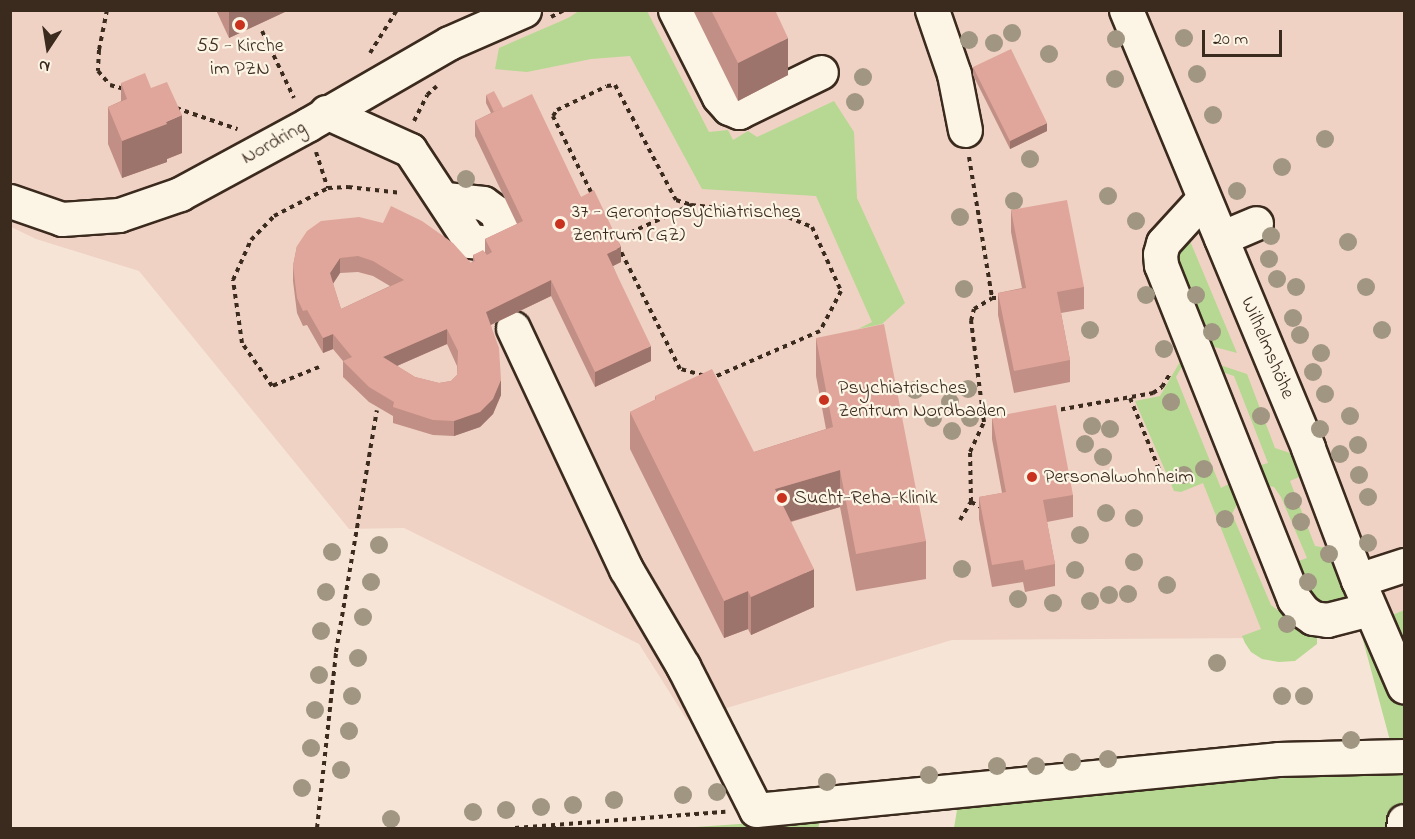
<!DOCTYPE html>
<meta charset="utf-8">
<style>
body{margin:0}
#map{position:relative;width:1415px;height:839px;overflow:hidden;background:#f6e5d6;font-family:"Indie Flower",sans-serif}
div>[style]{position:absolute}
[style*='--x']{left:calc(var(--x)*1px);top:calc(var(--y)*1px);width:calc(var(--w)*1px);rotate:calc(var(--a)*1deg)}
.built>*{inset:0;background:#efd2c4}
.green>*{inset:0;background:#b6d892}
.path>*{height:4px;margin-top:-2px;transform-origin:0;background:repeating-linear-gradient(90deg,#3b2a1e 0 4.5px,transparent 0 9px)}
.roads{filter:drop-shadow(2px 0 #3b2a1e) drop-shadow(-2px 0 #3b2a1e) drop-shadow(0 2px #3b2a1e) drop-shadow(0 -2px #3b2a1e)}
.minor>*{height:33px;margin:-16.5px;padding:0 16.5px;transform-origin:16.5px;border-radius:16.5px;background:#fcf5e5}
.trees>*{width:18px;height:18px;margin:-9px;border-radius:50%;background:#a09681}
.wall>*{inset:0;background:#c18f85}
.shaded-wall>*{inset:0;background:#9d746c}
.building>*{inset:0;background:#e0a69b}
.dots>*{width:16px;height:16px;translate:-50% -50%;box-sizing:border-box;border:3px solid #fcf5e5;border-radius:50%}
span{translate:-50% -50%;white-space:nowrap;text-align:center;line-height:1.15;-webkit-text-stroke:4.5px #fcf5e5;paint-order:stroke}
.poi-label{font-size:20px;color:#3b2a1e}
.left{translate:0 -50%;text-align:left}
.street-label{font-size:20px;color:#3b2a1e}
.frame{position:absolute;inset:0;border:12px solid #3b2a1e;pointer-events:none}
.north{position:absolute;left:18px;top:18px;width:60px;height:60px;-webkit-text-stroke:4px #fcf5e5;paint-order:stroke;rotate:192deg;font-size:16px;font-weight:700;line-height:24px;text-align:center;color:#3b2a1e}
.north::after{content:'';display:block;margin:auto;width:21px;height:27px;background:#3b2a1e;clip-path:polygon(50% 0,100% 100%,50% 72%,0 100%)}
.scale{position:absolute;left:1202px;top:30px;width:80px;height:27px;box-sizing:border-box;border:3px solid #3b2a1e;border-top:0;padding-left:8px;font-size:18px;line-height:21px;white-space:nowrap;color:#3b2a1e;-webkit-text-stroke:4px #fcf5e5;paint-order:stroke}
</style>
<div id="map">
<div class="built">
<div style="clip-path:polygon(11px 11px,1404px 11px,1404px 610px,1360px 629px,1314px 631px,1286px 638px,952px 640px,687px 720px,639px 644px,404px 528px,349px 529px,139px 271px,36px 239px,11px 227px)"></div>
</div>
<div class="green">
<div style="clip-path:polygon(579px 11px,647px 11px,709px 132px,728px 130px,733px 140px,748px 131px,757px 137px,834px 101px,854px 132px,857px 198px,905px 303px,882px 324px,858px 329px,872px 322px,816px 196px,702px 189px,630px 56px,591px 59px,527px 72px,495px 69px,499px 48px,568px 18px)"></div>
<div style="clip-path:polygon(1184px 239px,1190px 241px,1237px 353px,1200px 343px,1174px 254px)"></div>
<div style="clip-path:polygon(1184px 355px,1186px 359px,1176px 377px,1221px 488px,1238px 479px,1243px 492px,1232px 514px,1271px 605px,1285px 616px,1317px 633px,1317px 644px,1295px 661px,1279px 662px,1262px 659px,1251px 652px,1245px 643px,1242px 636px,1261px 629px,1203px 483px,1181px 492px,1174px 491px,1135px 401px,1160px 396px)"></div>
<div style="clip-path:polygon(1208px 361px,1247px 374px,1275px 448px,1299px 456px,1306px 474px,1290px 481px,1315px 546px,1339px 550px,1348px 589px,1341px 604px,1317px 608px,1288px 565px,1307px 558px,1281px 497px,1274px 487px,1257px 484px,1251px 468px,1268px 463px,1234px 376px,1210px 368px)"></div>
<div style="clip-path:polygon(1404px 610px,1404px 828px,954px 828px,959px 798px,1368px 773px,1399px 774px,1360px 629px)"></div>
<div style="clip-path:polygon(822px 815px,818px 828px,681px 828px,740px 824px)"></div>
</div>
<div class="path">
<div style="--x:107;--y:10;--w:41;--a:101.3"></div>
<div style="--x:99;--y:50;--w:21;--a:93"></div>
<div style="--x:98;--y:71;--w:18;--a:49"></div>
<div style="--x:110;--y:85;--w:15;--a:16"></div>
<div style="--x:551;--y:17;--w:15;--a:-28"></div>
<div style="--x:262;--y:31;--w:74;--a:64.5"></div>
<div style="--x:370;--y:53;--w:51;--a:-57.9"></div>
<div style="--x:615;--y:85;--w:130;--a:62.1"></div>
<div style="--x:676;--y:200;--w:16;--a:18"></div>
<div style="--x:691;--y:205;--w:89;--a:5.8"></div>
<div style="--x:780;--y:214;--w:35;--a:22"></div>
<div style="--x:812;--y:227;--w:70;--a:65.6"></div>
<div style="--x:841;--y:291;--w:45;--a:117.7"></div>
<div style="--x:820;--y:331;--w:118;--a:156.5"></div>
<div style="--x:712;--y:378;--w:33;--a:-164"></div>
<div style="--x:680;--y:369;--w:283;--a:-116.7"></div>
<div style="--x:553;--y:116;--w:7;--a:-56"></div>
<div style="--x:557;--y:110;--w:55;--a:-25.6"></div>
<div style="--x:607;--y:86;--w:8;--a:-7"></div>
<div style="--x:176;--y:108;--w:65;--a:19"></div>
<div style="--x:414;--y:121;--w:29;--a:-63"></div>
<div style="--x:427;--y:95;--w:13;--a:-42"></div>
<div style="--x:316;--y:152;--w:38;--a:72"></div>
<div style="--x:969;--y:157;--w:143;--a:80.7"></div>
<div style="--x:992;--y:298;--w:9;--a:0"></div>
<div style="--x:614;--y:240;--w:85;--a:-24.4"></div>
<div style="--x:319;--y:367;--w:51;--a:158"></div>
<div style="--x:272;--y:386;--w:52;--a:-124.9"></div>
<div style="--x:242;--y:343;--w:64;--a:-98.1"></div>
<div style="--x:233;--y:280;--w:44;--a:-65.8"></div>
<div style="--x:251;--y:240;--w:33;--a:-46"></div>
<div style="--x:274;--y:216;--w:61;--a:-27.4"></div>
<div style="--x:328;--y:188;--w:20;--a:-3"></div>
<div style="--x:348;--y:187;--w:54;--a:6.3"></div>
<div style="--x:1130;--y:398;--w:87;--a:67.8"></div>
<div style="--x:1052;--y:411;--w:103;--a:-10.1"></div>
<div style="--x:1153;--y:393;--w:11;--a:-34"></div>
<div style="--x:1162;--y:387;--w:17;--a:-59"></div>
<div style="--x:971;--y:502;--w:13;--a:27"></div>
<div style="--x:960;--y:520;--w:21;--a:-59"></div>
<div style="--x:971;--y:502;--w:50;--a:-91.1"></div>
<div style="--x:970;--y:452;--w:33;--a:-65"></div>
<div style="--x:984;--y:422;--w:102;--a:-97.3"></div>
<div style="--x:971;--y:321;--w:12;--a:-76"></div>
<div style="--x:974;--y:309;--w:21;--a:-31"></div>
<div style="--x:317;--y:828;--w:177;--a:-83.8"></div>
<div style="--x:336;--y:652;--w:245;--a:-80.4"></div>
<div style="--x:515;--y:828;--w:211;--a:-4.4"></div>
</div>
<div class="roads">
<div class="minor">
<div style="--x:675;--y:10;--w:97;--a:63.2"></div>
<div style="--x:719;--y:97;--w:15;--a:48"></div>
<div style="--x:729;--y:108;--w:11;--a:22"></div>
<div style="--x:739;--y:112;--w:91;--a:-26"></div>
<div style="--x:932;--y:10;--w:68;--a:71"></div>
<div style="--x:954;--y:74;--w:57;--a:78.9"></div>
<div style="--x:1126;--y:10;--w:474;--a:67.4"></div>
<div style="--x:1308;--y:448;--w:141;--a:69.3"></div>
<div style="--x:1358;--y:580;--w:116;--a:66.7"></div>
<div style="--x:326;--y:112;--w:92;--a:24.3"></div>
<div style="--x:410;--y:150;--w:109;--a:56.6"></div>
<div style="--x:470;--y:241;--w:21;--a:5"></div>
<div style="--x:491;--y:243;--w:16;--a:-47"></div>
<div style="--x:502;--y:231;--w:19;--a:-106"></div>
<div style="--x:497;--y:213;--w:17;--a:-144"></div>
<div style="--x:483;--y:203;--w:38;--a:-174"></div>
<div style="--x:1203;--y:199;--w:59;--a:132.3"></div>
<div style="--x:1163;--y:243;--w:11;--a:105"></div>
<div style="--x:1160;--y:254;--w:11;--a:85"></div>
<div style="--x:1161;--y:265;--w:360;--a:68.3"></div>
<div style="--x:1294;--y:599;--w:15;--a:53"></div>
<div style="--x:1303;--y:611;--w:12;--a:35"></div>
<div style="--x:1313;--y:618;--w:14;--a:8"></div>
<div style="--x:1327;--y:620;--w:44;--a:-14.3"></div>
<div style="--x:10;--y:201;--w:55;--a:19.1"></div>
<div style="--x:62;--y:219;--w:57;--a:-4"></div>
<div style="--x:119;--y:215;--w:65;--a:-19"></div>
<div style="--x:180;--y:194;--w:145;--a:-28.5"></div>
<div style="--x:307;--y:125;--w:164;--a:-30"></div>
<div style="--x:449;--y:43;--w:82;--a:-23.7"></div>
<div style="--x:1221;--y:238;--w:38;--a:-23"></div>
<div style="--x:513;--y:328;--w:266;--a:64.9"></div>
<div style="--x:626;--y:569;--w:113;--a:59.6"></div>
<div style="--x:683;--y:666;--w:161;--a:63.1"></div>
<div style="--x:756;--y:810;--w:524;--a:-5.58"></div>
<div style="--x:1278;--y:759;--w:126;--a:-1.4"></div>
<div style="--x:1358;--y:580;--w:48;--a:-18.1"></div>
<div style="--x:1403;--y:828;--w:7;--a:-82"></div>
</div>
</div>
<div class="trees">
<div style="left:1012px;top:33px"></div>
<div style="left:1184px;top:38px"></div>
<div style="left:1116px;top:39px"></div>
<div style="left:969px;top:40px"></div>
<div style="left:994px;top:43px"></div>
<div style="left:1049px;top:54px"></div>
<div style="left:1197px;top:74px"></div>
<div style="left:863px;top:77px"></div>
<div style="left:1115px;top:79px"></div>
<div style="left:855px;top:102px"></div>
<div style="left:1213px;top:115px"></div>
<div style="left:1325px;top:139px"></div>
<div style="left:1030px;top:159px"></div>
<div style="left:1282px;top:167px"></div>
<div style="left:466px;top:179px"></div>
<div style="left:1237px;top:191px"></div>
<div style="left:1108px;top:196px"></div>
<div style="left:1014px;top:201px"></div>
<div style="left:960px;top:217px"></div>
<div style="left:1136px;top:221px"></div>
<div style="left:1271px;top:236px"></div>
<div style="left:1348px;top:242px"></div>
<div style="left:1269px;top:259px"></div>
<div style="left:1277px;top:279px"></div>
<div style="left:1296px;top:287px"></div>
<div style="left:1366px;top:287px"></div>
<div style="left:964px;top:289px"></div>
<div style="left:1146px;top:295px"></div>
<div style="left:1196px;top:295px"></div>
<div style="left:1293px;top:318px"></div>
<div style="left:1090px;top:330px"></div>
<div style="left:1382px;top:330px"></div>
<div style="left:1212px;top:332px"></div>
<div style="left:1300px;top:335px"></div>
<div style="left:1164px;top:349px"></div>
<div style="left:1321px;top:353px"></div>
<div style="left:1313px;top:372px"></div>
<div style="left:968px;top:389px"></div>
<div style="left:915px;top:390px"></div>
<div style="left:1325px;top:394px"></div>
<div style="left:950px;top:402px"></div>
<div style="left:1171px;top:402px"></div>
<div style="left:1261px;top:416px"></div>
<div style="left:1350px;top:416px"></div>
<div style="left:933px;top:418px"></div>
<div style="left:970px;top:418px"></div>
<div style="left:1092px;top:426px"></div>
<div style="left:1110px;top:429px"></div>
<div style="left:1320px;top:429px"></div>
<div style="left:952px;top:431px"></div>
<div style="left:1085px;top:444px"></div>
<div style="left:1358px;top:445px"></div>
<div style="left:1340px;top:454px"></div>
<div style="left:1103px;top:457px"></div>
<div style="left:1204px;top:469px"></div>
<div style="left:1184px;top:475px"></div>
<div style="left:1359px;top:475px"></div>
<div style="left:1368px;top:497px"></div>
<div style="left:1293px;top:501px"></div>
<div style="left:1106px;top:513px"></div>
<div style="left:1134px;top:518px"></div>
<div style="left:1225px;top:519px"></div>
<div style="left:1301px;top:522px"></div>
<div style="left:1080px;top:535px"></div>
<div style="left:1368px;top:543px"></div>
<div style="left:379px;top:545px"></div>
<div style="left:332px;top:552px"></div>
<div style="left:1329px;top:554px"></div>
<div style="left:1134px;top:562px"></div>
<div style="left:962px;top:569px"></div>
<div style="left:1075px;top:570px"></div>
<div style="left:371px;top:582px"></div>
<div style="left:1308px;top:582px"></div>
<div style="left:1167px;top:585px"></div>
<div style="left:326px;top:592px"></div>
<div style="left:1128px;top:594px"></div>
<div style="left:1109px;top:595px"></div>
<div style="left:1018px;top:599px"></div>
<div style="left:1090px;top:601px"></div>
<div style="left:1053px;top:603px"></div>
<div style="left:363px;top:617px"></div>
<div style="left:1287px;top:624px"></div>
<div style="left:321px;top:631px"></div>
<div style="left:358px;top:658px"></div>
<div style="left:1217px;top:663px"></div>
<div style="left:319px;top:675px"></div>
<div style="left:352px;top:696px"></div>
<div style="left:1282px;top:696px"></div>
<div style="left:1304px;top:696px"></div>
<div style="left:315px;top:710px"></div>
<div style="left:349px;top:731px"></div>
<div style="left:1351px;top:740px"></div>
<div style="left:311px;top:748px"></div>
<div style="left:1108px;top:759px"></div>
<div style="left:1072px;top:762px"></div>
<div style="left:997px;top:766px"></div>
<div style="left:1036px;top:766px"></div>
<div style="left:341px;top:770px"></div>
<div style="left:929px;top:775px"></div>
<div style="left:827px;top:782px"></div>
<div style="left:302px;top:788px"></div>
<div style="left:717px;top:792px"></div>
<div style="left:683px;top:795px"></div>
<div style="left:614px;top:800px"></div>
<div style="left:573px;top:805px"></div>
<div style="left:541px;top:807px"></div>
<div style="left:506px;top:810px"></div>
<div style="left:473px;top:812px"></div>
<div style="left:391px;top:819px"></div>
</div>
<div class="wall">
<div style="clip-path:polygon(216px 10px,287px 10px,287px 11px,229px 38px)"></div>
<div style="clip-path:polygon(693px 10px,775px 10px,788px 75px,738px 101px)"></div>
<div style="clip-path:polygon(973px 67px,1047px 131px,1010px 149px,973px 75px)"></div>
<div style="clip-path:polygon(121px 83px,182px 153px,167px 159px,167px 162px,122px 178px,108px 144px,108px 107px,121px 101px)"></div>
<div style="clip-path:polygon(evenodd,486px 95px,503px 108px,581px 197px,621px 262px,613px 266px,651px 361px,595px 387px,551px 296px,491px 325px,501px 395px,493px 414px,480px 427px,454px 436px,433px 435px,393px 423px,393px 416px,369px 402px,343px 377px,343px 361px,333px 349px,323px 353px,307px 325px,303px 326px,297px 313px,293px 281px,293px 266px,297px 246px,471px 263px,473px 261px,473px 255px,485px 252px,485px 239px,517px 224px,475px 136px,475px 121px,491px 113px,486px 103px,486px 95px,358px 272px,373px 276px,390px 286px,341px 309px,333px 284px,340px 273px,358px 272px,486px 95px,447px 344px,457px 366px,457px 375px,451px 381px,439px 383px,415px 377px,397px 366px,447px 344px)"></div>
<div style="clip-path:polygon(1011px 210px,1084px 287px,1084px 309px,1061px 313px,1070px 360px,1070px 382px,1014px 393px,998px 315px,998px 293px,1022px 288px,1011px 232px)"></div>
<div style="clip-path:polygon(816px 338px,926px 541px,926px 579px,856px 591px,840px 507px,791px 522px,814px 607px,751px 635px,748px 629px,724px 638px,630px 449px,630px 412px,655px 400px,655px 396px,754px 452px,826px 429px,816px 376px)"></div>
<div style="clip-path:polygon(992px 417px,1073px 495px,1073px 517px,1047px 522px,1055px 564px,1055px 586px,1025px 592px,1023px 582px,992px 587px,979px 519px,979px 497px,1002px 493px,992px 439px)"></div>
</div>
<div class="shaded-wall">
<div style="clip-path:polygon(229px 10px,287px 10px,287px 11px,229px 38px)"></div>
<div style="clip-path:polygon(788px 38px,788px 75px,738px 101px,738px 63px)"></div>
<div style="clip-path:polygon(182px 115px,182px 153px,167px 159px,167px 162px,122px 178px,122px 141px)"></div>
<div style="clip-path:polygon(1047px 123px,1047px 131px,1010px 149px,1010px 141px)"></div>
<div style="clip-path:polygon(621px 247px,621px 262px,607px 269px,607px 254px)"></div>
<div style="clip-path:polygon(340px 258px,340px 273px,330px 288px,330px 273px)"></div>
<div style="clip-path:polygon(551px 280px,551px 296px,486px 327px,486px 312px)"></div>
<div style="clip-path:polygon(447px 329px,447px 344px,383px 372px,383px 357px)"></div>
<div style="clip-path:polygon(333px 334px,333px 349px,323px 353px,323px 338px)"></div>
<div style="clip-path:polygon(651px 346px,651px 361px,595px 387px,595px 372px)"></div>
<div style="clip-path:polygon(501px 380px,501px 395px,493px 414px,480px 427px,454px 436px,454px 421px)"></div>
<div style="clip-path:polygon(840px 470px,840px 507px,775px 526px,775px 489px)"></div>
<div style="clip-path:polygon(814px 569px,814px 607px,751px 635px,751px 597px)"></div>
<div style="clip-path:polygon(748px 591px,748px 629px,724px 638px,724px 601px)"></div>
</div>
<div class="building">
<div style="clip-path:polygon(711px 10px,775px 10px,788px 38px,738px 63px)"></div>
<div style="clip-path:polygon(1011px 49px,1047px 123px,1010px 141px,973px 67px)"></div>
<div style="clip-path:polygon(145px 73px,151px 88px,167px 82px,182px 115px,166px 122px,167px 124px,122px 141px,108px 107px,127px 99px,121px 83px)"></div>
<div style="clip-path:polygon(494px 91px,503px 108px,494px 112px,486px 95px)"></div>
<div style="clip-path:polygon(evenodd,532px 94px,581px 197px,594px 190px,621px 247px,607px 254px,651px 346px,595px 372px,551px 280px,486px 312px,499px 348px,501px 380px,493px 399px,480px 412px,454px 421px,433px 420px,393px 407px,394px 402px,369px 387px,343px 361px,352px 357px,333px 334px,323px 338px,307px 310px,303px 311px,297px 298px,293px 266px,297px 246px,307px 231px,321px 221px,359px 217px,383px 223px,391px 206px,422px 221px,453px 243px,471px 263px,475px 261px,473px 255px,483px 250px,487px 255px,492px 252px,485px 239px,523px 221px,475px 121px,532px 94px,358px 256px,373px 261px,404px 280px,341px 309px,330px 273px,340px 258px,358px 256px,532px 94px,447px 329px,458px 351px,457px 375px,451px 381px,439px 383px,415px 377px,383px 357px,447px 329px)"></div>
<div style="clip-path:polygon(1067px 200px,1084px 287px,1057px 292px,1070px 360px,1014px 371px,998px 293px,1026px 288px,1011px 210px)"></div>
<div style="clip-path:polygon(884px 324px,926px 541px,856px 554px,840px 470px,775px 489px,814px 569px,751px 597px,748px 591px,724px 601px,630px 412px,656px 399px,655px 396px,712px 369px,754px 452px,833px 427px,816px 338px)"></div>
<div style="clip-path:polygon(1056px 405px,1073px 495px,1043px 500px,1055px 564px,1025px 570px,1023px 560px,992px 565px,979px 497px,1006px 492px,992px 417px)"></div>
</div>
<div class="dots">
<div style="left:240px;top:25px;background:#c8321e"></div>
<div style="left:560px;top:224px;background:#c8321e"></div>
<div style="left:824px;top:400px;background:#c8321e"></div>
<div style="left:1032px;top:477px;background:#c8321e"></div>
<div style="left:782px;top:498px;background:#c8321e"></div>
</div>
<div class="poi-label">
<span style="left:240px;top:58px">55 - Kirche<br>im PZN</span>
<span class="left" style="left:572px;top:224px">37 - Gerontopsychiatrisches<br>Zentrum (GZ)</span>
<span class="left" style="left:838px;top:400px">Psychiatrisches<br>Zentrum Nordbaden</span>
<span class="left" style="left:1044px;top:477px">Personalwohnheim</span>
<span class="left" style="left:794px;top:498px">Sucht-Reha-Klinik</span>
</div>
<div class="street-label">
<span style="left:274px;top:143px;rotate:-29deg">Nordring</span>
<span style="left:1267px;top:348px;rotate:67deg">Wilhelmshöhe</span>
</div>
<div class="frame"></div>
<div class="north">N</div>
<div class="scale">20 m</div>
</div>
